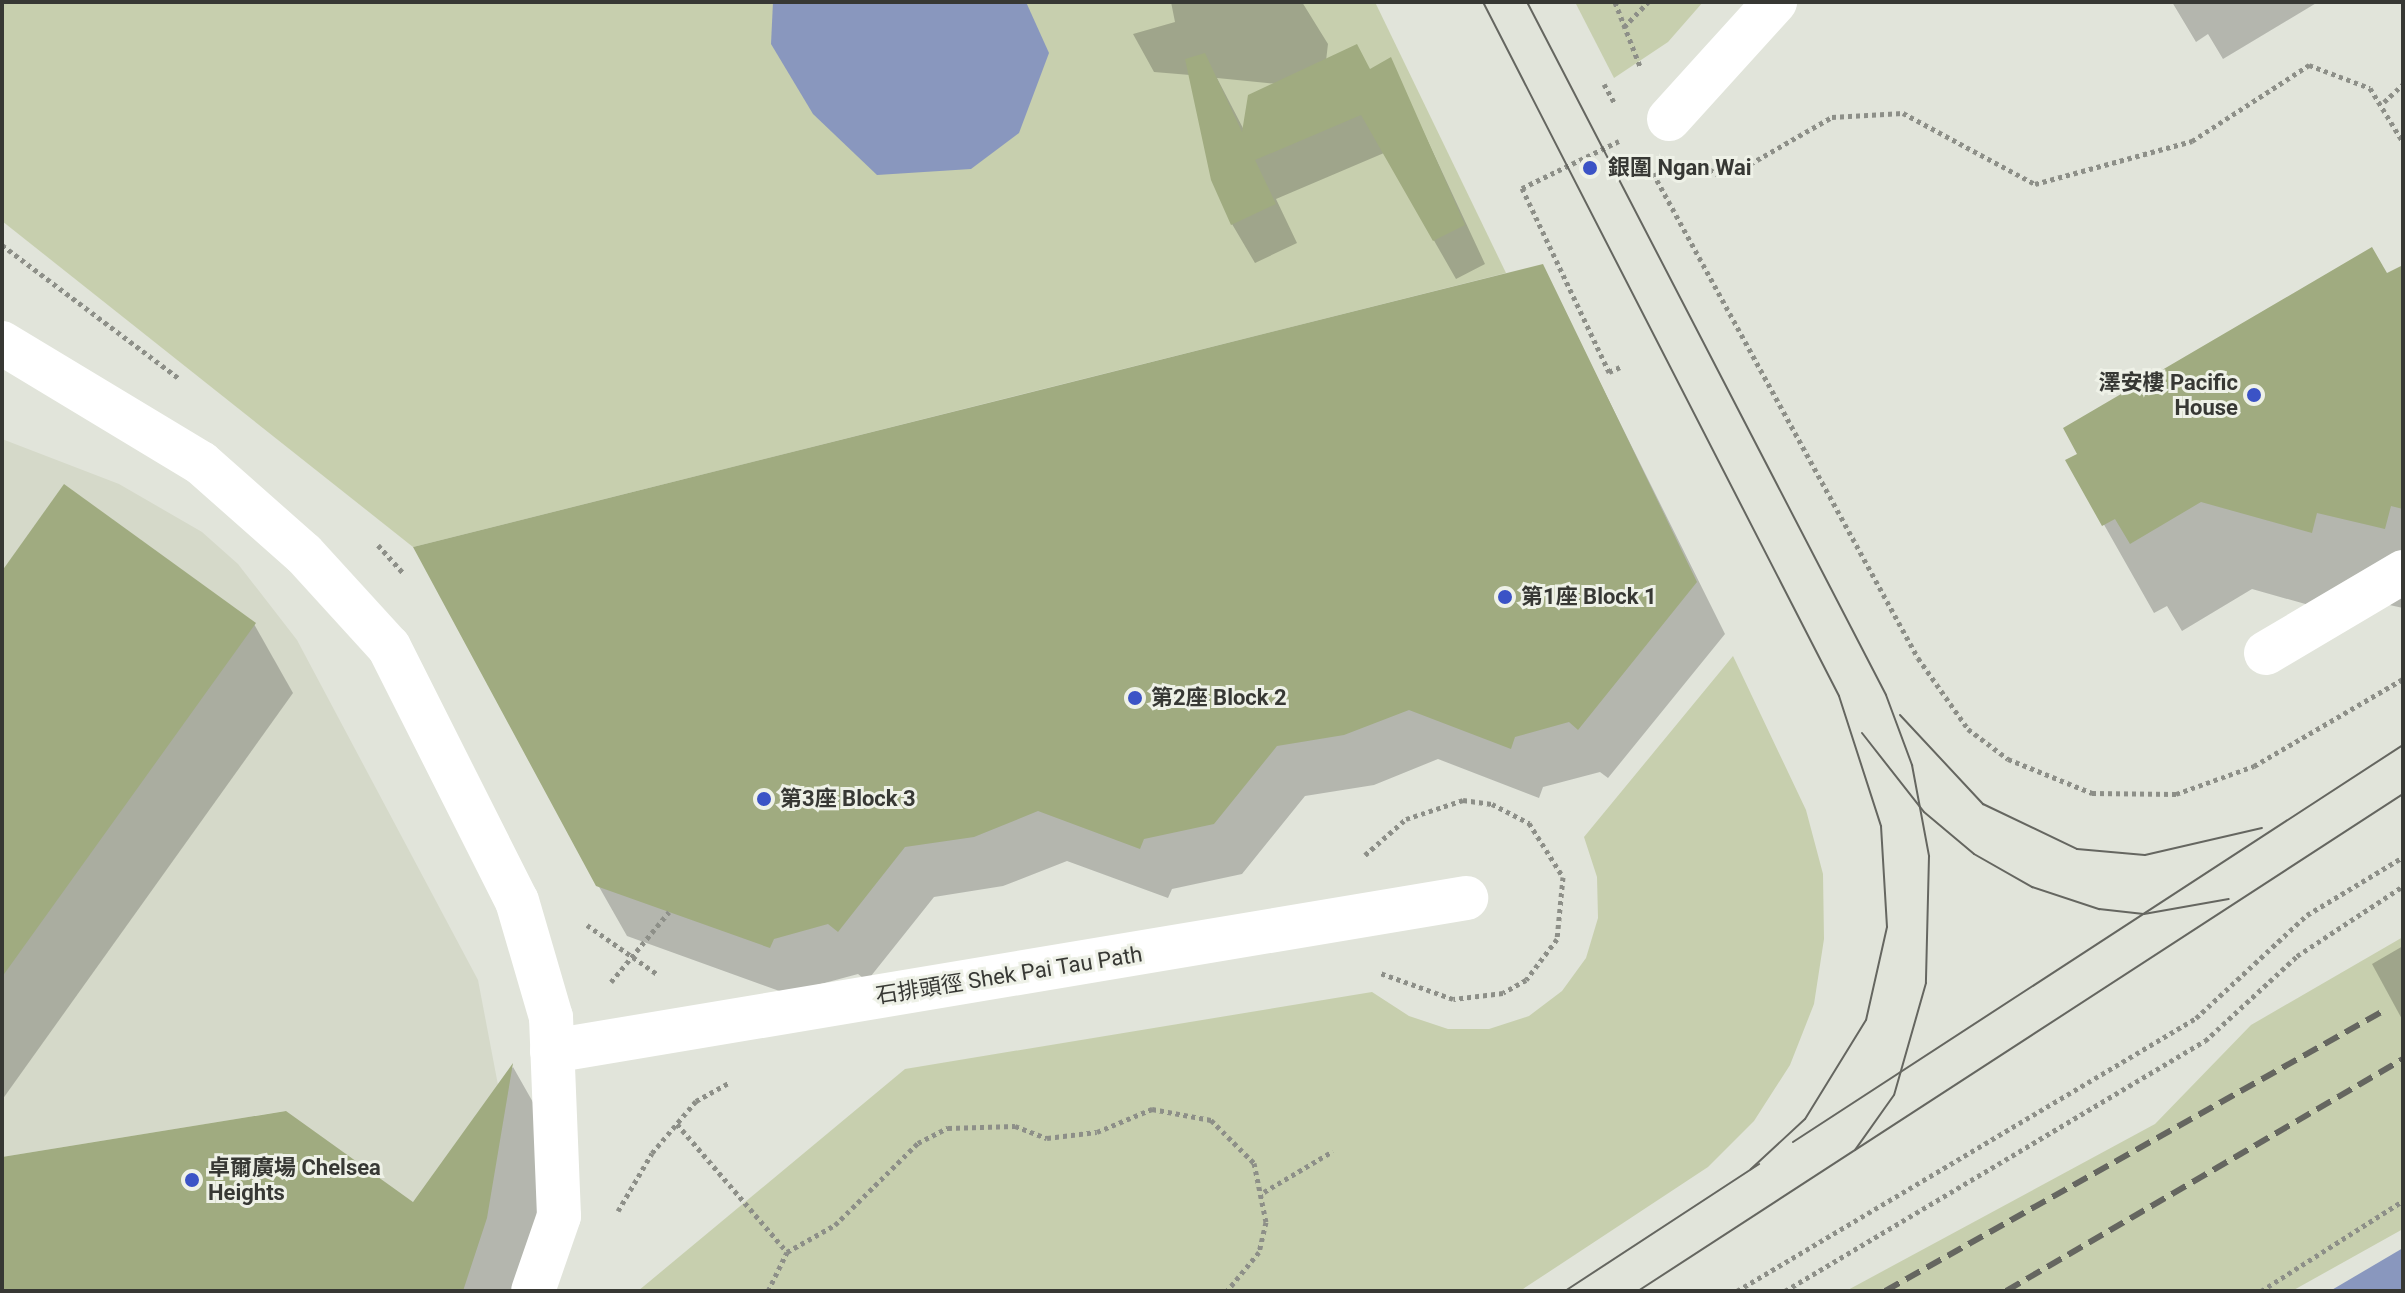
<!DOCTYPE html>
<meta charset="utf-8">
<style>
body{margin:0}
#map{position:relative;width:2405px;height:1293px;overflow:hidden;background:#e1e4da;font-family:Roboto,"Noto Sans TC",sans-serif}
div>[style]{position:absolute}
.built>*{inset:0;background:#d5d9c9}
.green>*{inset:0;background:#c7cfae}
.water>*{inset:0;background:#8997be}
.shadow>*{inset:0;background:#0003}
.building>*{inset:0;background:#a0ab80}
.path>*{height:5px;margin-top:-2.5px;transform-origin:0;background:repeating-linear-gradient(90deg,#8d8f88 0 4px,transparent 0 8px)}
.minor>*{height:44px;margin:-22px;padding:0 22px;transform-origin:22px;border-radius:22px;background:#fff}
.tram>*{height:2px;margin:-1px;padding:0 1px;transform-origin:1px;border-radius:1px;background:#656660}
.rail>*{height:6px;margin-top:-3px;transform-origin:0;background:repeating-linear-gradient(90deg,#656660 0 16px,transparent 0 24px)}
.dots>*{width:22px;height:22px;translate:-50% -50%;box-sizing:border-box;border:4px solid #eef1e7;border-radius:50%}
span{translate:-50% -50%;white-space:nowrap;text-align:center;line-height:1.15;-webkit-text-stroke:6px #eef1e7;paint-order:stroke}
.poi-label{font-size:22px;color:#373834;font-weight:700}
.left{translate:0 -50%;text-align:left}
.right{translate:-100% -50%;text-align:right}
.street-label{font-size:22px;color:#373834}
.frame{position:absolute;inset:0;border:4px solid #373834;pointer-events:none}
</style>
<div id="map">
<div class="built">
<i style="clip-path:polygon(2px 439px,119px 484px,202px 532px,238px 564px,297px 640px,478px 980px,498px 1085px,413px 1202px,285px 1111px,2px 1157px)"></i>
</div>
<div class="green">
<i style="clip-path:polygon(2px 2px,1375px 2px,1506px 273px,413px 547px,2px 221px)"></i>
<i style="clip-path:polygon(1575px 2px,1703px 2px,1668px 42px,1614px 78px)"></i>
<i style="clip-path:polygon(1733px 656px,1806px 810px,1823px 874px,1824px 939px,1814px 1004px,1790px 1065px,1754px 1121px,1708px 1167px,1520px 1291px,638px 1291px,905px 1069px,1372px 992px,1409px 1016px,1448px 1029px,1489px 1029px,1529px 1016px,1562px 991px,1586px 958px,1598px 918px,1597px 877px,1584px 837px)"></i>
<i style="clip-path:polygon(2403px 937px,2403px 1229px,2292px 1291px,1846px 1291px,2155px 1124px,2251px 1025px)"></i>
</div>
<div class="water">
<i style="clip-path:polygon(773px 2px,1026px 2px,1049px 53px,1019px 133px,971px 169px,877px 175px,813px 114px,771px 44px)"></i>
<i style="clip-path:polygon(2403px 1248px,2403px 1291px,2330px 1291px)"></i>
</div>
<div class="shadow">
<i style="clip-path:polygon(evenodd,1171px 2px,1302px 2px,1328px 44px,1326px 61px,1371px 71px,1390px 60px,1485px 264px,1456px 279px,1384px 153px,1276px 199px,1297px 243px,1255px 263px,1232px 224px,1190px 75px,1154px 72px,1133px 34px,1175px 22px,1171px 2px,1217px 78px,1278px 84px,1245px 132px,1217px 78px)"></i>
<i style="clip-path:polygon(2172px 2px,2318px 2px,2223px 59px,2208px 34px,2196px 42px)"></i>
<i style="clip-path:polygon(1542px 266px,1725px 634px,1608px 778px,1600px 772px,1543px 787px,1539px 798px,1438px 759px,1374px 785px,1305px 796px,1242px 874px,1172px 889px,1168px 898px,1067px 861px,1003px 886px,934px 897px,867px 981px,858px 974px,802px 989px,799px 998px,627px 936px,598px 885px)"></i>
<i style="clip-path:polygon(2387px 276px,2403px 277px,2403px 608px,2367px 600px,2362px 620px,2252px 589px,2182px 631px,2167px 606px,2154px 613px,2068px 461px)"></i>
<i style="clip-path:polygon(2px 574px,254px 624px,293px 693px,2px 1100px)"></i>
<i style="clip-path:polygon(2403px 946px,2403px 1021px,2372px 964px)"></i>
<i style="clip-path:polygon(513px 1067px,551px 1134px,524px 1291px,2px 1291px,2px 1159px,414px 1205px)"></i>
</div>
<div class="building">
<i style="clip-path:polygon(1357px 44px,1370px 69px,1391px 57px,1465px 225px,1433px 241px,1361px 115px,1255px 160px,1276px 204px,1231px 225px,1211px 180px,1185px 59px,1205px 53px,1242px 132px,1248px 95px)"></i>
<i style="clip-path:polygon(2372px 247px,2387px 273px,2403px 265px,2403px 509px,2391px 506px,2385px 529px,2317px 513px,2312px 533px,2201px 502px,2130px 544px,2115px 519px,2102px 526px,2065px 460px,2077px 454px,2063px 428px)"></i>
<i style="clip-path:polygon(1543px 264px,1697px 582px,1578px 730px,1569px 722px,1515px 737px,1511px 749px,1409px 710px,1344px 735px,1277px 746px,1214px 824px,1144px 839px,1140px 849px,1038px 811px,974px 837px,905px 847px,838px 932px,828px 924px,774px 939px,770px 948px,596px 886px,413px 547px)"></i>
<i style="clip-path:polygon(64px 484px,256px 623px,2px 977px,2px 571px)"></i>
<i style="clip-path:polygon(513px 1063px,487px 1218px,463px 1291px,2px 1291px,2px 1157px,286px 1111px,413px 1202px)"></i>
</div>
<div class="path">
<i style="left:1615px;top:2px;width:69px;rotate:68.7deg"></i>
<i style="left:1624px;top:27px;width:35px;rotate:-46deg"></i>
<i style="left:1604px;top:84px;width:23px;rotate:61deg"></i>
<i style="left:2384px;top:102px;width:26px;rotate:-43deg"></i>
<i style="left:1619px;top:141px;width:108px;rotate:154.1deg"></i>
<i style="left:1522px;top:188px;width:204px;rotate:64.7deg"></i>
<i style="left:1609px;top:372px;width:12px;rotate:-24deg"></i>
<i style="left:1703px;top:165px;width:17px;rotate:33deg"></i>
<i style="left:1717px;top:174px;width:34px;rotate:-17deg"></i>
<i style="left:1750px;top:164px;width:95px;rotate:-29.8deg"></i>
<i style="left:1832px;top:117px;width:71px;rotate:-3.2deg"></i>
<i style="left:1903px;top:113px;width:150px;rotate:28.3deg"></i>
<i style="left:2035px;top:184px;width:163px;rotate:-15.3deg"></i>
<i style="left:2192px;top:141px;width:140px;rotate:-33deg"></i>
<i style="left:2309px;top:65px;width:65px;rotate:20.7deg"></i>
<i style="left:2370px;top:88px;width:63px;rotate:58.6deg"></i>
<i style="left:1653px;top:173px;width:553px;rotate:61.35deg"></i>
<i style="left:1918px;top:658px;width:87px;rotate:54.8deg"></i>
<i style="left:1968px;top:729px;width:50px;rotate:36.9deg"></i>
<i style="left:2008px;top:759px;width:91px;rotate:22deg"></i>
<i style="left:2092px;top:793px;width:84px;rotate:0.7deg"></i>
<i style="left:2176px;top:794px;width:83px;rotate:-19.7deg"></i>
<i style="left:2254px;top:766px;width:173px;rotate:-30.3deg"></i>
<i style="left:2px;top:245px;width:223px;rotate:37deg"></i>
<i style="left:378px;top:545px;width:38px;rotate:48deg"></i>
<i style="left:1365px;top:855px;width:55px;rotate:-41.3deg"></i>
<i style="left:1406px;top:819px;width:60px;rotate:-18.4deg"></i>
<i style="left:1463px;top:800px;width:29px;rotate:8deg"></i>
<i style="left:1492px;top:804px;width:42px;rotate:27.2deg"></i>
<i style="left:1529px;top:823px;width:64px;rotate:57.8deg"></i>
<i style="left:1563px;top:877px;width:62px;rotate:95.5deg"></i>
<i style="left:1557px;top:939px;width:51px;rotate:127.1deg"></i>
<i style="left:1526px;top:980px;width:26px;rotate:151deg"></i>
<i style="left:1503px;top:993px;width:50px;rotate:173.2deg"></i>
<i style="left:1453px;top:999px;width:77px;rotate:-160.4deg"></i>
<i style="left:587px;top:925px;width:85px;rotate:35deg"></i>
<i style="left:611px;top:982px;width:91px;rotate:-50.4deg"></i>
<i style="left:677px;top:1124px;width:169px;rotate:49.3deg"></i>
<i style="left:1264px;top:1192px;width:80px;rotate:-30.7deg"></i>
<i style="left:618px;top:1211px;width:67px;rotate:-59.6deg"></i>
<i style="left:652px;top:1153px;width:68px;rotate:-49.8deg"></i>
<i style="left:696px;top:1101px;width:39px;rotate:-29deg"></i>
<i style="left:768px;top:1291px;width:43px;rotate:-64deg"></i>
<i style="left:787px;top:1252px;width:55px;rotate:-29.4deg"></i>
<i style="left:835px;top:1225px;width:117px;rotate:-44.7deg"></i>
<i style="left:918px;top:1143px;width:34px;rotate:-27deg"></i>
<i style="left:948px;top:1128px;width:67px;rotate:-1.7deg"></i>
<i style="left:1015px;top:1126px;width:34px;rotate:21deg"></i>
<i style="left:1047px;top:1138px;width:50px;rotate:-6.8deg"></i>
<i style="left:1097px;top:1132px;width:60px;rotate:-22.7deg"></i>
<i style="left:1152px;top:1109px;width:60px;rotate:10.6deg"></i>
<i style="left:1211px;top:1120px;width:61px;rotate:45deg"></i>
<i style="left:1254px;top:1163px;width:60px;rotate:78.5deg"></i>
<i style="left:1266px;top:1222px;width:31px;rotate:103deg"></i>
<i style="left:1259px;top:1252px;width:50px;rotate:129.4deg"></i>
<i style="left:1737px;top:1291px;width:534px;rotate:-30.74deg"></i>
<i style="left:2196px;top:1018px;width:151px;rotate:-42.9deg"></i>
<i style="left:2307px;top:915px;width:112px;rotate:-31.1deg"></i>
<i style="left:1785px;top:1291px;width:489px;rotate:-30.8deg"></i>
<i style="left:2205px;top:1041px;width:125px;rotate:-42.7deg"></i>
<i style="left:2297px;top:956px;width:127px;rotate:-33.4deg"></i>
<i style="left:2261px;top:1291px;width:168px;rotate:-32.4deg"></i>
</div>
<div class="minor">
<i style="left:1669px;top:119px;width:158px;rotate:-47.8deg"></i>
<i style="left:2px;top:343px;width:232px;rotate:31.1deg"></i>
<i style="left:201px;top:463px;width:137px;rotate:41.5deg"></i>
<i style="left:304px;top:554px;width:126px;rotate:47.6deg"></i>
<i style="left:389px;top:647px;width:284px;rotate:63.3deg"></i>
<i style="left:517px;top:901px;width:121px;rotate:73.7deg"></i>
<i style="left:551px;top:1017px;width:199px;rotate:87.7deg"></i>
<i style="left:559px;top:1216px;width:79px;rotate:109.1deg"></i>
<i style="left:2266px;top:653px;width:159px;rotate:-30.6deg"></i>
<i style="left:552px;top:1051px;width:927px;rotate:-9.5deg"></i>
</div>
<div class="tram">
<i style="left:1483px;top:2px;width:780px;rotate:62.84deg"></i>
<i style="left:1839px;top:696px;width:137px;rotate:72.1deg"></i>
<i style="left:1881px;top:826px;width:101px;rotate:86.6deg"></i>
<i style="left:1887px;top:927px;width:95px;rotate:102.7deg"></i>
<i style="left:1866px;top:1020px;width:116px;rotate:121.6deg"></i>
<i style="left:1805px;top:1119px;width:74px;rotate:137.2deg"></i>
<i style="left:1527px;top:2px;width:780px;rotate:62.61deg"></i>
<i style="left:1886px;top:695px;width:75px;rotate:69.6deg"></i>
<i style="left:1912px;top:765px;width:93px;rotate:79.4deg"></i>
<i style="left:1929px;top:856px;width:127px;rotate:91.4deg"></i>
<i style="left:1926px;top:983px;width:116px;rotate:105.9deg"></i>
<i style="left:1894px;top:1095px;width:67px;rotate:125.3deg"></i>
<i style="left:1900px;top:715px;width:122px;rotate:47deg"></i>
<i style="left:1983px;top:804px;width:104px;rotate:25.6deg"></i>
<i style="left:2077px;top:849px;width:68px;rotate:5deg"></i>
<i style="left:2145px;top:855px;width:120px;rotate:-13deg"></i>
<i style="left:1862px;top:733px;width:100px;rotate:51.9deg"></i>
<i style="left:1924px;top:812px;width:65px;rotate:40deg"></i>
<i style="left:1974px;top:854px;width:67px;rotate:29.6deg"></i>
<i style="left:2032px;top:887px;width:71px;rotate:18.2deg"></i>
<i style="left:2099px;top:909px;width:45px;rotate:6.3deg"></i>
<i style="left:2144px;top:914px;width:86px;rotate:-10deg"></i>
<i style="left:1793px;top:1142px;width:728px;rotate:-33.06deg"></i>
<i style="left:1565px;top:1291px;width:232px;rotate:-33.2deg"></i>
<i style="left:1638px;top:1291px;width:912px;rotate:-33.01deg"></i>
</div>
<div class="rail">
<i style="left:1885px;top:1291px;width:574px;rotate:-29.34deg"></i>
<i style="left:2006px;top:1291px;width:460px;rotate:-30.3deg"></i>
</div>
<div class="dots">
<i style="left:1590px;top:168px;background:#3b53c6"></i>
<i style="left:2254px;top:395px;background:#3b53c6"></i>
<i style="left:1505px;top:597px;background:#3b53c6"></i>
<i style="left:1135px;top:698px;background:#3b53c6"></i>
<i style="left:764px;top:799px;background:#3b53c6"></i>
<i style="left:192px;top:1180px;background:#3b53c6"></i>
</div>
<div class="poi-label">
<span class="left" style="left:1608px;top:168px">銀圍 Ngan Wai</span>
<span class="right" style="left:2238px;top:395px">澤安樓 Pacific<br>House</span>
<span class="left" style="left:1521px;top:597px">第1座 Block 1</span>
<span class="left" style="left:1151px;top:698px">第2座 Block 2</span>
<span class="left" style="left:780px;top:799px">第3座 Block 3</span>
<span class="left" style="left:208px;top:1180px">卓爾廣場 Chelsea<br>Heights</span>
</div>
<div class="street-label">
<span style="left:1009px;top:975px;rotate:-9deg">石排頭徑 Shek Pai Tau Path</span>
</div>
<div class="frame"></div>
</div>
